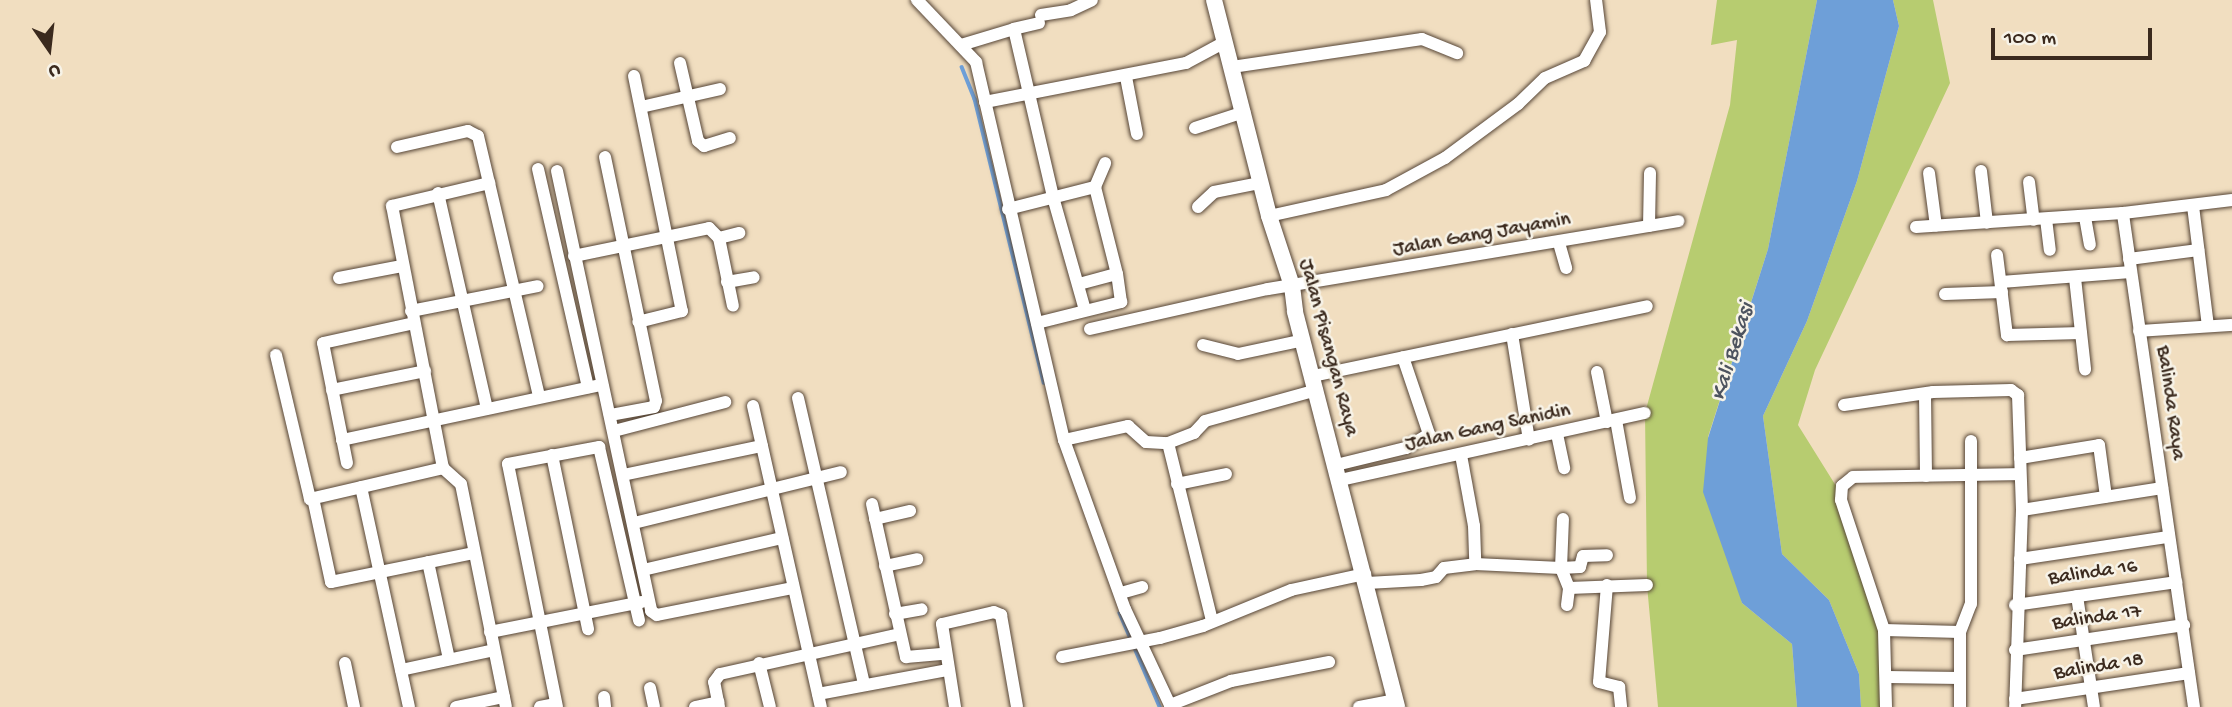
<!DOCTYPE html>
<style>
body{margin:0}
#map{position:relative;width:2232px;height:707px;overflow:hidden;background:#f1dec0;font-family:"Gochi Hand",sans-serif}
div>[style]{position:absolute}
.green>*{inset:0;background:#b7cc70}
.water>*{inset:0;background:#6e9fd8}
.stream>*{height:3.5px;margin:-1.75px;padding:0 1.75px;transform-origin:1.75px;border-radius:1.75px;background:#6e9fd8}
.roads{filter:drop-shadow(0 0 2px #564536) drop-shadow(0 0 2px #564536)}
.minor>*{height:12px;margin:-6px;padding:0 6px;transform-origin:6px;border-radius:6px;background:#fff}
.tertiary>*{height:16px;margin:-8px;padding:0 8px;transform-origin:8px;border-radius:8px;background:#fff}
span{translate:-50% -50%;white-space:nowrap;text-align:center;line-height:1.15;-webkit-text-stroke:5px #f7f3e8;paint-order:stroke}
.street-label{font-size:21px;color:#3b2a1e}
.water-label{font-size:23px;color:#4d535f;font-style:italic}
.north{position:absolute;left:14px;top:14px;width:70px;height:70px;-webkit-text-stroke:5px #f7f3e8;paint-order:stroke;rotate:166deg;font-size:19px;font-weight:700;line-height:28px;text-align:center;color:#3b2a1e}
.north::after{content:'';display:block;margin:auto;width:24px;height:32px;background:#3b2a1e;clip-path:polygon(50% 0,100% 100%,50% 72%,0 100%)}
.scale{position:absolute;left:1991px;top:28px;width:161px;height:32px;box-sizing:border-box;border:4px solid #3b2a1e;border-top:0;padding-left:9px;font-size:21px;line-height:24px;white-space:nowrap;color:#3b2a1e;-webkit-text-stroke:5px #f7f3e8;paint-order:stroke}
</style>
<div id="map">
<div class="green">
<i style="clip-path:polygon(1717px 0,1817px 0,1768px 249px,1708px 437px,1742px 603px,1792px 644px,1797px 707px,1658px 707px,1647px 585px,1645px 413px,1730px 105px,1737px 40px,1711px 45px)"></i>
<i style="clip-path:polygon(1893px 0,1933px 0,1950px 83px,1815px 370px,1798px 425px,1841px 494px,1884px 630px,1886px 707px,1861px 707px,1859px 674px,1829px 600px,1782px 554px,1763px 416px,1807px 321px,1857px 181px,1899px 26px)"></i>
</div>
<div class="water">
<i style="clip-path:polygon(1817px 0,1893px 0,1899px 26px,1857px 181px,1807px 321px,1763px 416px,1782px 554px,1829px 600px,1859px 674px,1861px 707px,1797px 707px,1792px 644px,1742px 603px,1703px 492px,1708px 438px,1768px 249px)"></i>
</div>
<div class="stream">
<i style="left:962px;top:67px;width:35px;rotate:68deg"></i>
<i style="left:975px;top:99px;width:292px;rotate:76.3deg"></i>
<i style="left:1120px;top:613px;width:102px;rotate:66.9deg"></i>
</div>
<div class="roads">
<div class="minor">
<i style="left:917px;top:0;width:86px;rotate:46.4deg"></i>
<i style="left:976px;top:62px;width:388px;rotate:76.9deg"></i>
<i style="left:1064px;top:440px;width:180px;rotate:70.2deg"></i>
<i style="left:1125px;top:609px;width:108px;rotate:64.9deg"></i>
<i style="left:1041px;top:15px;width:30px;rotate:-9deg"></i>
<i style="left:1071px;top:10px;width:23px;rotate:-25deg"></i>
<i style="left:1039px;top:23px;width:26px;rotate:167deg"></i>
<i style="left:1014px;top:29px;width:172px;rotate:76.9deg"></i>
<i style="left:1053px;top:197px;width:117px;rotate:74.2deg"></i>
<i style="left:961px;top:45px;width:55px;rotate:-16.8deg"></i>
<i style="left:680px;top:63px;width:80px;rotate:77deg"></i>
<i style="left:698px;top:141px;width:8px;rotate:40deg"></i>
<i style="left:704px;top:146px;width:27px;rotate:-17deg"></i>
<i style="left:1232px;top:67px;width:192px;rotate:-8.4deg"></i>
<i style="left:1422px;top:39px;width:38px;rotate:22deg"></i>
<i style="left:634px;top:76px;width:240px;rotate:78.5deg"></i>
<i style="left:682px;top:311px;width:45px;rotate:166deg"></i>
<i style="left:1126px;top:77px;width:58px;rotate:79.1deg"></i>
<i style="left:985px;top:102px;width:205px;rotate:-11deg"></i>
<i style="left:1186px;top:63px;width:44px;rotate:-28.3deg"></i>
<i style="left:641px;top:107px;width:81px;rotate:-12.8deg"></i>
<i style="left:1195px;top:128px;width:52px;rotate:-18.1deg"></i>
<i style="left:397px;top:147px;width:73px;rotate:-12.7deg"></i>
<i style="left:468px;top:131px;width:11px;rotate:27deg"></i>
<i style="left:478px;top:136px;width:268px;rotate:76.8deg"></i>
<i style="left:605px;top:157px;width:249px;rotate:78.2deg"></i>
<i style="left:656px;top:401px;width:6px;rotate:108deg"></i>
<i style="left:654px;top:407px;width:45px;rotate:169.7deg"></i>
<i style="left:538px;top:169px;width:224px;rotate:77.1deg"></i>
<i style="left:557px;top:171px;width:450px;rotate:77.9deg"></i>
<i style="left:651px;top:611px;width:7px;rotate:34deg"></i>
<i style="left:657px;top:615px;width:138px;rotate:-11.3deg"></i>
<i style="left:1981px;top:171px;width:52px;rotate:83.4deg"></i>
<i style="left:1929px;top:173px;width:53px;rotate:82.5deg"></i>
<i style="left:2029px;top:182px;width:38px;rotate:83deg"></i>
<i style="left:438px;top:193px;width:221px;rotate:77.2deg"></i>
<i style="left:2193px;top:206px;width:121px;rotate:82.9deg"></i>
<i style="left:1198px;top:207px;width:22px;rotate:-43deg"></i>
<i style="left:1214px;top:192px;width:47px;rotate:-11.1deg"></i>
<i style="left:1008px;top:209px;width:90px;rotate:-14.2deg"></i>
<i style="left:1095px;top:187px;width:26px;rotate:-67deg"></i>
<i style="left:1269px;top:216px;width:120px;rotate:-12.5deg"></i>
<i style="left:1386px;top:190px;width:67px;rotate:-28.5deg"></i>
<i style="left:1445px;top:158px;width:91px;rotate:-36.5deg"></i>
<i style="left:1518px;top:104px;width:37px;rotate:-44deg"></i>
<i style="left:1545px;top:78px;width:43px;rotate:-23.6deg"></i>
<i style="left:1584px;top:61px;width:33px;rotate:-61deg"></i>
<i style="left:1600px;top:32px;width:32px;rotate:-97deg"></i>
<i style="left:2085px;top:217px;width:28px;rotate:80deg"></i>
<i style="left:2046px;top:219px;width:31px;rotate:83deg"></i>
<i style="left:1649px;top:226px;width:53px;rotate:-88.9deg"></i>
<i style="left:1916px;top:227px;width:207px;rotate:-3.9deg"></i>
<i style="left:719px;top:238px;width:21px;rotate:-14deg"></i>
<i style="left:1559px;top:243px;width:26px;rotate:74deg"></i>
<i style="left:1997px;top:255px;width:81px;rotate:82.9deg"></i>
<i style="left:2007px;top:335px;width:74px;rotate:-1.5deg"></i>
<i style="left:574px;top:256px;width:138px;rotate:-11.7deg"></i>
<i style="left:709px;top:228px;width:14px;rotate:45deg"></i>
<i style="left:719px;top:238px;width:69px;rotate:78.4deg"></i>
<i style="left:2129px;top:259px;width:70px;rotate:-7.4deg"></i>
<i style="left:339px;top:278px;width:64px;rotate:-10.8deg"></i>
<i style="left:2075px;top:278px;width:92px;rotate:83.7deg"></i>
<i style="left:727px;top:282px;width:27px;rotate:-10deg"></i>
<i style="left:2001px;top:282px;width:130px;rotate:-4.4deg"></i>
<i style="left:1079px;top:284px;width:39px;rotate:-15deg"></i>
<i style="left:1117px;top:274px;width:90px;rotate:-104.2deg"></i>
<i style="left:1945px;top:294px;width:57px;rotate:-2deg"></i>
<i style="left:411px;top:311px;width:129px;rotate:-11.1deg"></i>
<i style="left:1037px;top:323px;width:87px;rotate:-14deg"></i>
<i style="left:1121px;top:302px;width:28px;rotate:-98deg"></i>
<i style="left:1090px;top:329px;width:182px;rotate:-12.7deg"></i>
<i style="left:1268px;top:289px;width:416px;rotate:-9.4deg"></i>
<i style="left:2139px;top:331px;width:93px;rotate:-3.7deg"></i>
<i style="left:1512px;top:334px;width:107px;rotate:80.9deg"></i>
<i style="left:1203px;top:345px;width:36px;rotate:14deg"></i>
<i style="left:1238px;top:354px;width:67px;rotate:-12deg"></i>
<i style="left:276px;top:355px;width:148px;rotate:76.7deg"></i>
<i style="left:310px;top:499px;width:137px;rotate:-13.1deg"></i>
<i style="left:443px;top:468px;width:267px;rotate:-101deg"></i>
<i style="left:392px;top:206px;width:100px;rotate:-13.3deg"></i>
<i style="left:1597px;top:372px;width:51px;rotate:78.7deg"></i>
<i style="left:1313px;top:376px;width:341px;rotate:-11.8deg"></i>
<i style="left:332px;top:390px;width:95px;rotate:-11.5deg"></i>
<i style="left:1925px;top:394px;width:82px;rotate:89.3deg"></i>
<i style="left:798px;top:398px;width:294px;rotate:77deg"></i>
<i style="left:1844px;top:405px;width:90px;rotate:-8.3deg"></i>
<i style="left:1933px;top:392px;width:78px;rotate:-1.5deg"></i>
<i style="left:2011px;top:390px;width:9px;rotate:36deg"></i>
<i style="left:2018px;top:395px;width:115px;rotate:88deg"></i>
<i style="left:2022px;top:510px;width:197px;rotate:92deg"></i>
<i style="left:753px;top:406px;width:309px;rotate:77.3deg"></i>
<i style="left:1616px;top:420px;width:79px;rotate:79.8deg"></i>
<i style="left:614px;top:431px;width:115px;rotate:-14.6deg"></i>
<i style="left:1557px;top:434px;width:35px;rotate:78deg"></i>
<i style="left:342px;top:440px;width:265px;rotate:-12deg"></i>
<i style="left:1064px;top:440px;width:66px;rotate:-12.3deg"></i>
<i style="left:1128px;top:426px;width:24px;rotate:42deg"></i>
<i style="left:1146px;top:442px;width:22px;rotate:3deg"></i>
<i style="left:1168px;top:443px;width:28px;rotate:-21deg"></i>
<i style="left:1194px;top:433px;width:16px;rotate:-47deg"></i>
<i style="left:1205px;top:421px;width:116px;rotate:-15.5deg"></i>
<i style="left:1168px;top:443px;width:183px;rotate:76.1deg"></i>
<i style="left:552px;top:455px;width:178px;rotate:78.3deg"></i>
<i style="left:1461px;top:455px;width:72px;rotate:79.6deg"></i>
<i style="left:1474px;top:526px;width:38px;rotate:88deg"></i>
<i style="left:2020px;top:458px;width:80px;rotate:-9.3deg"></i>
<i style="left:2099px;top:445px;width:52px;rotate:82.3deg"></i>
<i style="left:347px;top:463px;width:122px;rotate:-101.3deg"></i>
<i style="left:323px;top:343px;width:93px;rotate:-12.4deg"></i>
<i style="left:1336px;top:465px;width:72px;rotate:-13.7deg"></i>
<i style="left:1406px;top:448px;width:27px;rotate:-31deg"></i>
<i style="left:1429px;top:434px;width:81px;rotate:-108.7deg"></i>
<i style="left:443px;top:468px;width:24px;rotate:42deg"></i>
<i style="left:461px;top:484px;width:227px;rotate:78.6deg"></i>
<i style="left:623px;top:475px;width:142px;rotate:-11.8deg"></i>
<i style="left:1340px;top:480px;width:312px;rotate:-12.4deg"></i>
<i style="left:1177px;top:484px;width:50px;rotate:-11.5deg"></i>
<i style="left:361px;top:487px;width:225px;rotate:77.7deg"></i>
<i style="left:313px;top:498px;width:86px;rotate:77.9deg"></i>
<i style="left:331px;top:582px;width:145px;rotate:-11.5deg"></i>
<i style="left:872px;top:504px;width:157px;rotate:77.5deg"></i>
<i style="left:906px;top:657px;width:38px;rotate:-5deg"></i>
<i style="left:2022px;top:510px;width:142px;rotate:-8.9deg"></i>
<i style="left:875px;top:519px;width:36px;rotate:-13deg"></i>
<i style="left:634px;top:523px;width:213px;rotate:-13.8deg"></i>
<i style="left:2020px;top:559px;width:150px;rotate:-8.5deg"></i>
<i style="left:428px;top:562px;width:99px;rotate:77.8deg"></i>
<i style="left:885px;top:566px;width:33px;rotate:-12deg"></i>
<i style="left:643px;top:570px;width:143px;rotate:-13deg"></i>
<i style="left:1367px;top:583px;width:54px;rotate:-3.2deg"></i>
<i style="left:1421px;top:580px;width:15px;rotate:-11deg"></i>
<i style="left:1436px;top:577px;width:12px;rotate:-48deg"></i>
<i style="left:1444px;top:568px;width:31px;rotate:-7deg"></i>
<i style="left:1475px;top:564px;width:86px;rotate:2.7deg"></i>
<i style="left:1561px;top:568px;width:49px;rotate:-87.7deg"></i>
<i style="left:1607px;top:585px;width:97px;rotate:94.7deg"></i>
<i style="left:1599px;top:682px;width:21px;rotate:14deg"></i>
<i style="left:1619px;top:687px;width:20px;rotate:84deg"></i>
<i style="left:1569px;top:588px;width:78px;rotate:-2.2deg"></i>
<i style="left:1121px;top:593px;width:22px;rotate:-16deg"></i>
<i style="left:2077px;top:596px;width:112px;rotate:81.3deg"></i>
<i style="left:1567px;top:605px;width:17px;rotate:-83deg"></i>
<i style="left:1569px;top:588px;width:22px;rotate:-112deg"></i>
<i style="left:1561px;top:568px;width:19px;rotate:-3deg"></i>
<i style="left:1580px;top:567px;width:11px;rotate:-75deg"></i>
<i style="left:1583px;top:556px;width:24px;rotate:-2deg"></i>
<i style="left:2015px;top:605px;width:163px;rotate:-8.1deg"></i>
<i style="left:895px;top:614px;width:27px;rotate:-10deg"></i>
<i style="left:1884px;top:630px;width:76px;rotate:1.5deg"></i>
<i style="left:490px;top:632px;width:154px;rotate:-11.2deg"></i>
<i style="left:2015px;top:650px;width:171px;rotate:-8.4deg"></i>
<i style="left:1062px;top:657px;width:100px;rotate:-11deg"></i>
<i style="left:1160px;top:638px;width:45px;rotate:-15.6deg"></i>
<i style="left:1203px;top:626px;width:95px;rotate:-22.2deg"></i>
<i style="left:1291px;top:590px;width:76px;rotate:-12.2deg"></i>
<i style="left:345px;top:663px;width:45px;rotate:78.4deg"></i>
<i style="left:759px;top:663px;width:45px;rotate:76deg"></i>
<i style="left:401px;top:670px;width:95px;rotate:-12.1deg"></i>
<i style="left:1887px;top:677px;width:73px;rotate:0.8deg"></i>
<i style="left:650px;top:688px;width:19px;rotate:78deg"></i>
<i style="left:818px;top:694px;width:131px;rotate:-10.5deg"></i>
<i style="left:604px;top:697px;width:10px;rotate:84deg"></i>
<i style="left:2015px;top:699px;width:176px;rotate:-8.5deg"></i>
<i style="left:1170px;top:705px;width:66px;rotate:-21.5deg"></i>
<i style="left:1231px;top:681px;width:100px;rotate:-11deg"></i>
<i style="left:456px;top:707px;width:49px;rotate:-11.8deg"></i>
<i style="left:540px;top:707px;width:16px;rotate:-11deg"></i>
<i style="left:557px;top:707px;width:248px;rotate:-101.4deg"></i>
<i style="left:508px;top:464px;width:93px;rotate:-10.6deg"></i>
<i style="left:599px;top:447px;width:178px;rotate:77deg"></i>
<i style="left:695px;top:707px;width:24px;rotate:-12deg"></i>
<i style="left:719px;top:707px;width:25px;rotate:-101deg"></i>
<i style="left:714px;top:682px;width:10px;rotate:-53deg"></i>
<i style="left:720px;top:674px;width:184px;rotate:-12.5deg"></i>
<i style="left:955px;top:707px;width:84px;rotate:-98.9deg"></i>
<i style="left:942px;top:624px;width:53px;rotate:-13deg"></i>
<i style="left:994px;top:612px;width:8px;rotate:23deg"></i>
<i style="left:1001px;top:615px;width:93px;rotate:80.1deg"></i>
<i style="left:1359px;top:707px;width:38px;rotate:-11deg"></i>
<i style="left:1886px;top:707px;width:77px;rotate:-91.5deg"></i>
<i style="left:1884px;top:630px;width:137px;rotate:-108.3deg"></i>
<i style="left:1841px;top:500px;width:14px;rotate:-86deg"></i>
<i style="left:1842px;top:486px;width:14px;rotate:-39deg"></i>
<i style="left:1853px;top:477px;width:166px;rotate:-1deg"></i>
<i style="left:1960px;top:707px;width:75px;rotate:-90deg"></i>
<i style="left:1960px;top:632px;width:30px;rotate:-69deg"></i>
<i style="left:1971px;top:604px;width:163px;rotate:-90deg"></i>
<i style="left:2194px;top:707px;width:499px;rotate:-98.2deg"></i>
<i style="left:2123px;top:213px;width:110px;rotate:-6.8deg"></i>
</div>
<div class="tertiary">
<i style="left:1214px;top:0;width:223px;rotate:75.7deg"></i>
<i style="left:1269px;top:216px;width:74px;rotate:71.8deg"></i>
<i style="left:1292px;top:286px;width:26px;rotate:83deg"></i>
<i style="left:1295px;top:312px;width:408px;rotate:75.5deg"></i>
</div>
</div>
<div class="street-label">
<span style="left:1482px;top:236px;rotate:-10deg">Jalan Gang Jayamin</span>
<span style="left:1327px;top:348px;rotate:75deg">Jalan Pisangan Raya</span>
<span style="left:2169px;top:403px;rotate:82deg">Balinda Raya</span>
<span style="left:1488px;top:429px;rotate:-12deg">Jalan Gang Sanidin</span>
<span style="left:2093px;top:574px;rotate:-8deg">Balinda 16</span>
<span style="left:2097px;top:619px;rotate:-8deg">Balinda 17</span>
<span style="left:2099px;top:668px;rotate:-9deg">Balinda 18</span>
</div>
<div class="water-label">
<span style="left:1734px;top:352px;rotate:-73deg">Kali Bekasi</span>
</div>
<div class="north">U</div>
<div class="scale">100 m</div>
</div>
